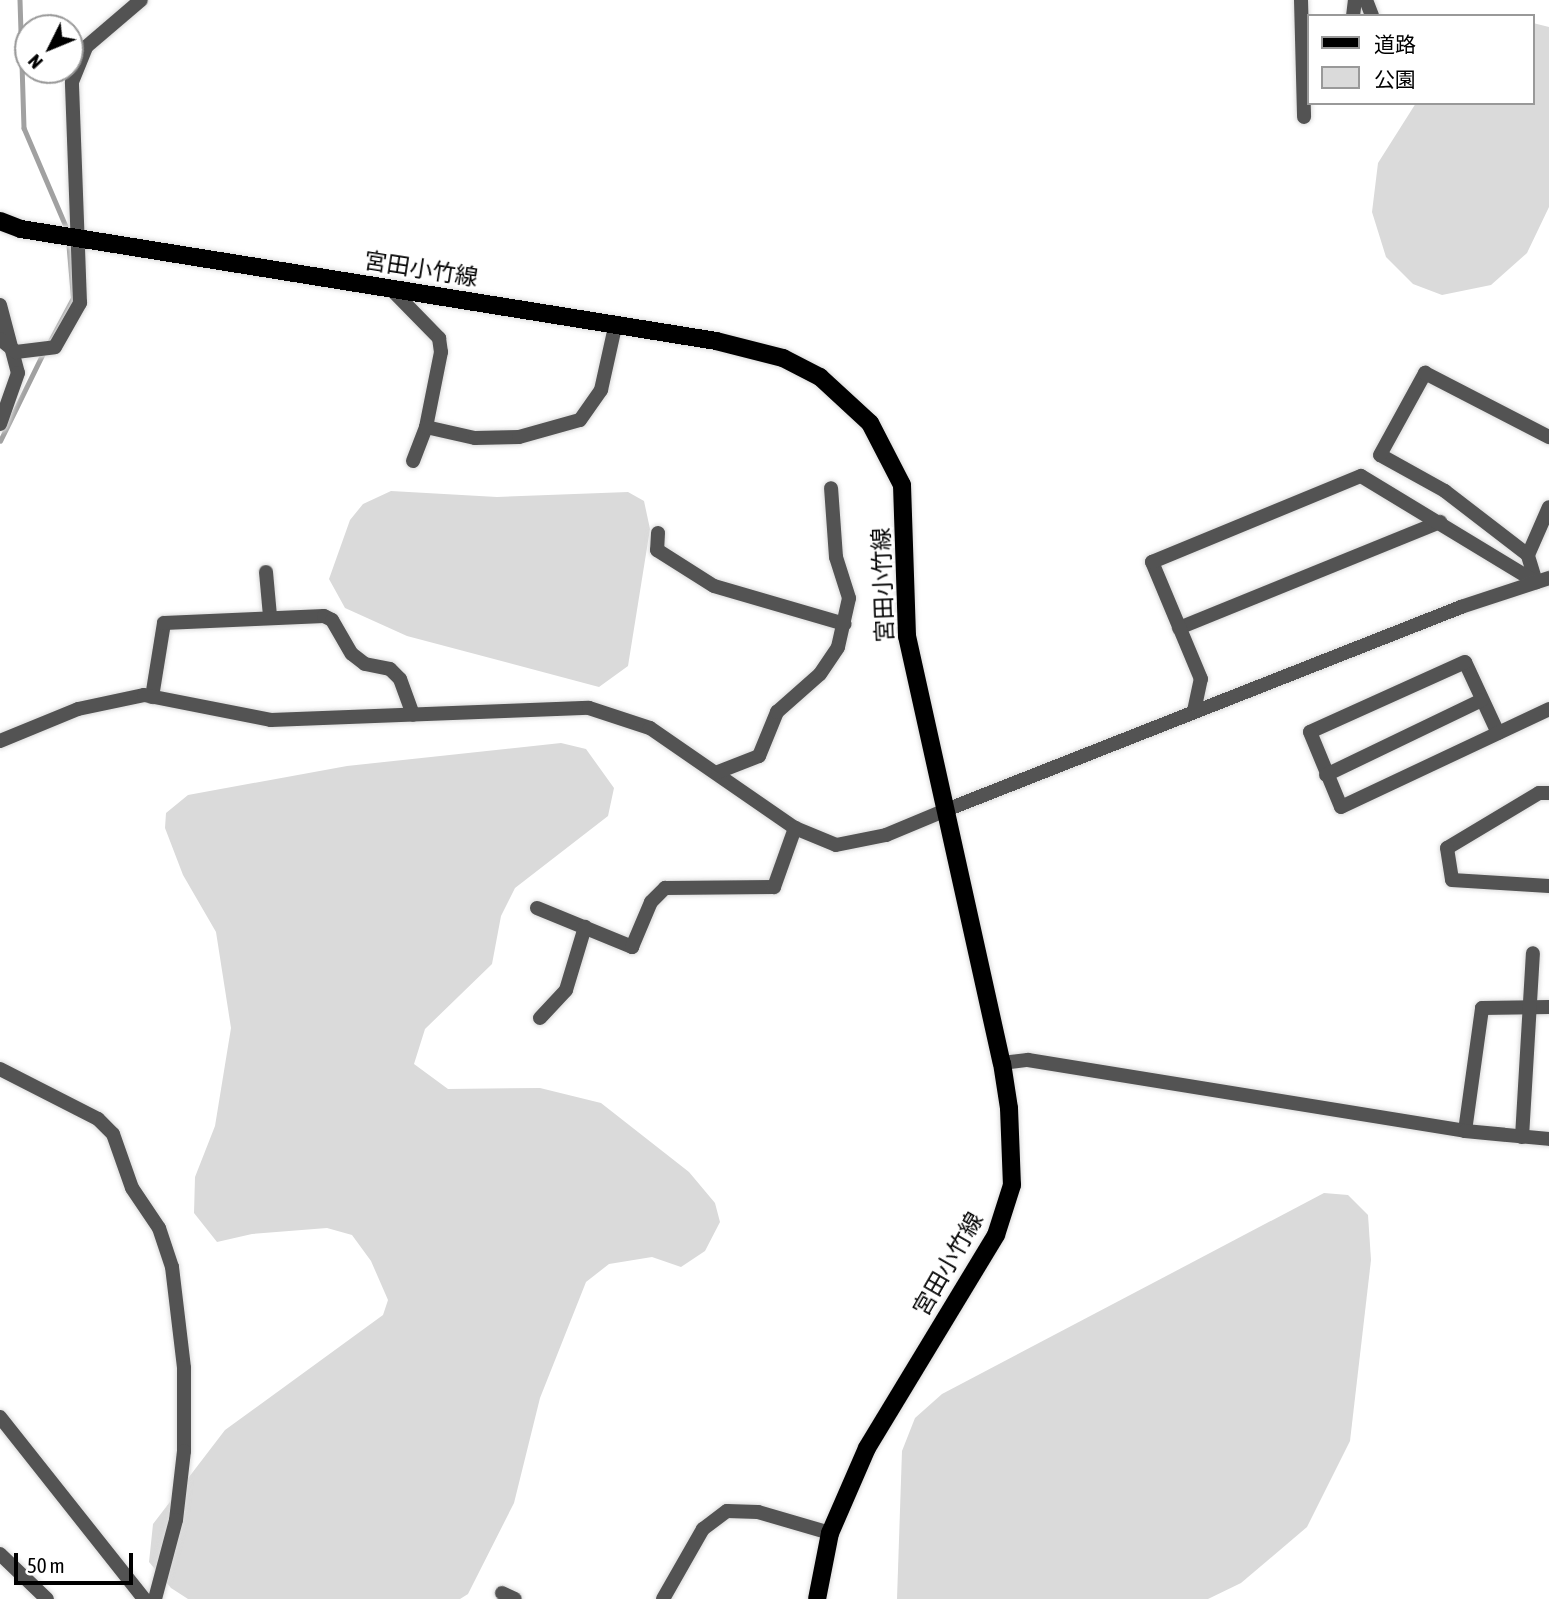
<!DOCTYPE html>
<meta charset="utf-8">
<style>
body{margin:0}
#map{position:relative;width:1549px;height:1599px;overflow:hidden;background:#fff;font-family:"Asap Condensed","Noto Sans JP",sans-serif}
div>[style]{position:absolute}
.green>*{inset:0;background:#dadada}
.stream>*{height:4.5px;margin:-2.25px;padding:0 2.25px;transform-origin:2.25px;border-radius:2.25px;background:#a1a1a1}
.roads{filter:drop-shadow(0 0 2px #dbdbdb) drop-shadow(0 0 2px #dbdbdb)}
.minor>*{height:14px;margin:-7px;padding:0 7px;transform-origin:7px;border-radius:7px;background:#535353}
.tertiary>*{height:14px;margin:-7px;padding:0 7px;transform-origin:7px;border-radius:7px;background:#535353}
.primary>*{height:18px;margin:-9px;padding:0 9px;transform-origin:9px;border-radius:9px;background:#000}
span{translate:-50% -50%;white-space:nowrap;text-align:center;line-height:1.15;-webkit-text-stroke:5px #fff;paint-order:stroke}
.street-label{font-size:23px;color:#000}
.legend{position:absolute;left:1307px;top:14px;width:228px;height:91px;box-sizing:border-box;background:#fff;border:2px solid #999;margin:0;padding:9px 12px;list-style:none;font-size:21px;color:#000}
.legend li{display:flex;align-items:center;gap:14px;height:35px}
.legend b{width:35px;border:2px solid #999}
.north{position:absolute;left:14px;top:14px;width:70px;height:70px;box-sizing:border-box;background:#fff;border:2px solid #999;border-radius:50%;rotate:227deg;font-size:19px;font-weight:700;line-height:28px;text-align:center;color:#000}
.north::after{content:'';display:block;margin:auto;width:24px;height:32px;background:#000;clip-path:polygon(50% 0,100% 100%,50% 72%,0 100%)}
.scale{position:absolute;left:14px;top:1553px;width:119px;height:32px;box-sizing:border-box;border:4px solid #000;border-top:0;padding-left:9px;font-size:21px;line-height:24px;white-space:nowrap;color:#000;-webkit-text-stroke:5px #fff;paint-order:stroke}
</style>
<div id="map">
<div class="green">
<i style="clip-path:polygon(1533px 23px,1549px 27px,1549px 207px,1527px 253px,1491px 285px,1442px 295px,1413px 284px,1386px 257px,1372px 212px,1378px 163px,1416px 103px,1533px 103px)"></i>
<i style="clip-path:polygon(391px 491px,497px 497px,628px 492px,644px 501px,650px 529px,628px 666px,599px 687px,407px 636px,345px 608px,329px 579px,350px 520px,363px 504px)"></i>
<i style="clip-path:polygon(561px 743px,586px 749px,614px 788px,608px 816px,515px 888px,501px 916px,492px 964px,425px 1029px,414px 1064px,448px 1089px,540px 1088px,601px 1103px,689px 1172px,715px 1203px,720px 1222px,705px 1251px,681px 1267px,652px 1257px,609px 1264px,586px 1282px,540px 1398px,514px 1503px,468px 1594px,460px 1599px,188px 1599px,171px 1588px,149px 1562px,153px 1524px,225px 1430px,383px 1315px,388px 1300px,371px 1261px,352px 1235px,327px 1228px,252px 1234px,217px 1242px,194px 1213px,195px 1177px,215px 1126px,231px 1028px,216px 932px,183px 875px,165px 828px,166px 813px,188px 795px,347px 766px)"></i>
<i style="clip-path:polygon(1324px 1193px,1348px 1195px,1368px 1215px,1371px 1260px,1350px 1441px,1307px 1527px,1241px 1583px,1208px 1599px,897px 1599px,902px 1451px,915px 1418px,942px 1394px)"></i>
</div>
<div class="stream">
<i style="left:20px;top:0;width:128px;rotate:88.2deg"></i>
<i style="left:24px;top:128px;width:112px;rotate:66.9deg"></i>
<i style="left:49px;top:343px;width:51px;rotate:-61.9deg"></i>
<i style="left:73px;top:298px;width:58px;rotate:-94.9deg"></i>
<i style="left:0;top:441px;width:100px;rotate:-63.9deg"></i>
</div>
<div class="roads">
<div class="minor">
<i style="left:1301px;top:0;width:117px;rotate:88.5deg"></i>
<i style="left:1366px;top:0;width:17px;rotate:69deg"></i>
<i style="left:1353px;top:16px;width:16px;rotate:-83deg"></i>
<i style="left:391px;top:289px;width:69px;rotate:45.6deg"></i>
<i style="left:439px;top:338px;width:14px;rotate:82deg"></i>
<i style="left:441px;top:352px;width:76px;rotate:101.3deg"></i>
<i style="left:0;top:305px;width:70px;rotate:75.2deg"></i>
<i style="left:18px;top:373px;width:54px;rotate:109.4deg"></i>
<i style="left:0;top:339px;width:21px;rotate:39deg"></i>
<i style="left:16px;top:352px;width:39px;rotate:-7deg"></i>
<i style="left:55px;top:347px;width:51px;rotate:-60.4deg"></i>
<i style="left:80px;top:303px;width:221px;rotate:-92.1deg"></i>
<i style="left:72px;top:82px;width:38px;rotate:-68deg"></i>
<i style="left:86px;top:47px;width:72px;rotate:-40.5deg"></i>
<i style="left:413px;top:461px;width:36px;rotate:-69deg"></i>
<i style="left:426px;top:427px;width:50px;rotate:12.7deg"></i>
<i style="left:475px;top:438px;width:44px;rotate:-1.3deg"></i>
<i style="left:519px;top:437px;width:63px;rotate:-15.6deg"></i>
<i style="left:580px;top:420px;width:37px;rotate:-55deg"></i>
<i style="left:601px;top:390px;width:65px;rotate:-77.5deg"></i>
<i style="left:658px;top:533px;width:17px;rotate:93deg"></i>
<i style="left:657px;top:550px;width:67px;rotate:32.3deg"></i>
<i style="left:714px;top:586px;width:136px;rotate:16.2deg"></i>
<i style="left:1528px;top:555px;width:105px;rotate:-142.4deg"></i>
<i style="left:1445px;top:491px;width:74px;rotate:-151deg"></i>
<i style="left:1380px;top:455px;width:94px;rotate:-61.2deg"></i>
<i style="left:1425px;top:373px;width:140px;rotate:27.3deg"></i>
<i style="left:266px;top:572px;width:44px;rotate:84.8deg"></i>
<i style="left:1536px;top:582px;width:28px;rotate:-107deg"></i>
<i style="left:1528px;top:555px;width:52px;rotate:-66.4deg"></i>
<i style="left:1179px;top:628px;width:282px;rotate:-22.1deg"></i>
<i style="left:152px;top:697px;width:75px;rotate:-80.8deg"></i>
<i style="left:164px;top:623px;width:160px;rotate:-2.5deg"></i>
<i style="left:324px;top:616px;width:9px;rotate:27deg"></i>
<i style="left:332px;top:620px;width:39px;rotate:60deg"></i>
<i style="left:352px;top:654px;width:16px;rotate:38deg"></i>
<i style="left:365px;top:664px;width:25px;rotate:11deg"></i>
<i style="left:390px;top:669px;width:14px;rotate:45deg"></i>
<i style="left:400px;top:679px;width:38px;rotate:70deg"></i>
<i style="left:1194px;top:711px;width:33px;rotate:-78deg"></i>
<i style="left:1201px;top:679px;width:127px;rotate:-112.7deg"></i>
<i style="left:1152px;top:562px;width:226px;rotate:-22.4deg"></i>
<i style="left:1361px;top:476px;width:205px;rotate:31.2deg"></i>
<i style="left:1498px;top:733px;width:78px;rotate:-114.9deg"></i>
<i style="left:1465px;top:662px;width:170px;rotate:155.7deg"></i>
<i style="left:1310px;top:732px;width:81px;rotate:67.5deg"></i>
<i style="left:1341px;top:807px;width:230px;rotate:-25.2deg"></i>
<i style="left:0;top:741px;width:84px;rotate:-22.3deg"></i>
<i style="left:78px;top:709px;width:67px;rotate:-12deg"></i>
<i style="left:144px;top:695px;width:129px;rotate:11.1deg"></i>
<i style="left:271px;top:720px;width:318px;rotate:-2.2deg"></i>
<i style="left:589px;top:708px;width:64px;rotate:18.2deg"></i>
<i style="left:650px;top:728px;width:176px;rotate:34.6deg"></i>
<i style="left:795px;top:828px;width:44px;rotate:22.5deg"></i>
<i style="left:836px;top:845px;width:51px;rotate:-11.3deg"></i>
<i style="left:886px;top:835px;width:65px;rotate:-22.6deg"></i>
<i style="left:718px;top:772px;width:44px;rotate:-21.3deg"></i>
<i style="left:759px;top:756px;width:48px;rotate:-67.8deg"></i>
<i style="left:777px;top:712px;width:57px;rotate:-41.5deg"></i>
<i style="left:820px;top:674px;width:32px;rotate:-56deg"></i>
<i style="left:838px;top:647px;width:50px;rotate:-77.3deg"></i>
<i style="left:849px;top:598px;width:43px;rotate:-107.6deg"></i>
<i style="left:836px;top:557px;width:69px;rotate:-94.1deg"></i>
<i style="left:1326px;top:775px;width:173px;rotate:-25.7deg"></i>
<i style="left:1549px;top:793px;width:10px;rotate:180deg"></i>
<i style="left:1539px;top:793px;width:107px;rotate:149.1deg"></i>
<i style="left:1447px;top:848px;width:32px;rotate:81deg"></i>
<i style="left:1452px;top:880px;width:97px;rotate:3.5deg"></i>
<i style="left:537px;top:908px;width:103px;rotate:22.3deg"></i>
<i style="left:632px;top:947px;width:49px;rotate:-67.1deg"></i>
<i style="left:651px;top:902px;width:20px;rotate:-45deg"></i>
<i style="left:665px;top:888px;width:109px;rotate:-0.5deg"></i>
<i style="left:774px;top:887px;width:63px;rotate:-70.4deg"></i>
<i style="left:540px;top:1018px;width:38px;rotate:-47deg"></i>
<i style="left:566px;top:990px;width:66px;rotate:-73.2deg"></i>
<i style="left:0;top:1069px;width:110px;rotate:27deg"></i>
<i style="left:98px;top:1119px;width:21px;rotate:45deg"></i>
<i style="left:113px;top:1134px;width:57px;rotate:70.6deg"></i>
<i style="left:132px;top:1188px;width:48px;rotate:56deg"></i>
<i style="left:159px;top:1228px;width:41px;rotate:71.6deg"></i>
<i style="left:172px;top:1267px;width:102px;rotate:83.2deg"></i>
<i style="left:184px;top:1368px;width:83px;rotate:90deg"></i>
<i style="left:184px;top:1451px;width:69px;rotate:96.6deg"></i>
<i style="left:176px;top:1520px;width:82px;rotate:104.9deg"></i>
<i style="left:1465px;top:1131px;width:124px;rotate:-82.1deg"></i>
<i style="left:1482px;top:1008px;width:67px;rotate:-0.9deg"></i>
<i style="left:1522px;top:1137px;width:184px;rotate:-86.6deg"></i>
<i style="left:0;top:1417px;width:232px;rotate:51.6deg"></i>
<i style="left:502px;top:1593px;width:14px;rotate:25deg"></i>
<i style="left:663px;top:1599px;width:81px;rotate:-60.3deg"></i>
<i style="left:703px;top:1529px;width:30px;rotate:-37deg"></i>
<i style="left:727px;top:1511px;width:31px;rotate:2deg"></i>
<i style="left:758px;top:1512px;width:75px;rotate:16.3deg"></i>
</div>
<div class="tertiary">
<i style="left:946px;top:810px;width:554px;rotate:-21.51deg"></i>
<i style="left:1461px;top:607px;width:93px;rotate:-18.2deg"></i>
<i style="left:1002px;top:1063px;width:26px;rotate:-7deg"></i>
<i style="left:1028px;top:1060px;width:443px;rotate:9.2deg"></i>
<i style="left:1465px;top:1131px;width:84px;rotate:5.4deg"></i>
<i style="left:0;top:1554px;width:65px;rotate:43.8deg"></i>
</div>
<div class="primary">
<i style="left:0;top:221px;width:22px;rotate:21deg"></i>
<i style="left:21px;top:229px;width:704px;rotate:9.15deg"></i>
<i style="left:716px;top:341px;width:69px;rotate:14.2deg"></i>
<i style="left:783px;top:358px;width:42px;rotate:27.2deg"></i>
<i style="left:820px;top:377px;width:68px;rotate:42.6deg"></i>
<i style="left:870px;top:423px;width:70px;rotate:62.7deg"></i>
<i style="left:902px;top:485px;width:151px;rotate:88.1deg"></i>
<i style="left:907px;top:636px;width:437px;rotate:77.5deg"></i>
<i style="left:1002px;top:1063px;width:46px;rotate:81.2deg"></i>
<i style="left:1009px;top:1108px;width:77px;rotate:87.8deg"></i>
<i style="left:1012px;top:1185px;width:52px;rotate:107.7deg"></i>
<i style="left:996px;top:1235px;width:249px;rotate:121.2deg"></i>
<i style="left:867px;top:1448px;width:93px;rotate:113.5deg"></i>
<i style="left:830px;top:1533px;width:67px;rotate:101.1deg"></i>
</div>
</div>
<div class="street-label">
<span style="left:421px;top:269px;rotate:9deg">宮田小竹線</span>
<span style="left:883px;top:585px;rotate:-92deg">宮田小竹線</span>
<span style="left:948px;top:1264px;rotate:-60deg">宮田小竹線</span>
</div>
<ul class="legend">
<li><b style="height:9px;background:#000"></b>道路</li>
<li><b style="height:19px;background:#dadada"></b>公園</li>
</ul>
<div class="north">N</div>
<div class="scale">50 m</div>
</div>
